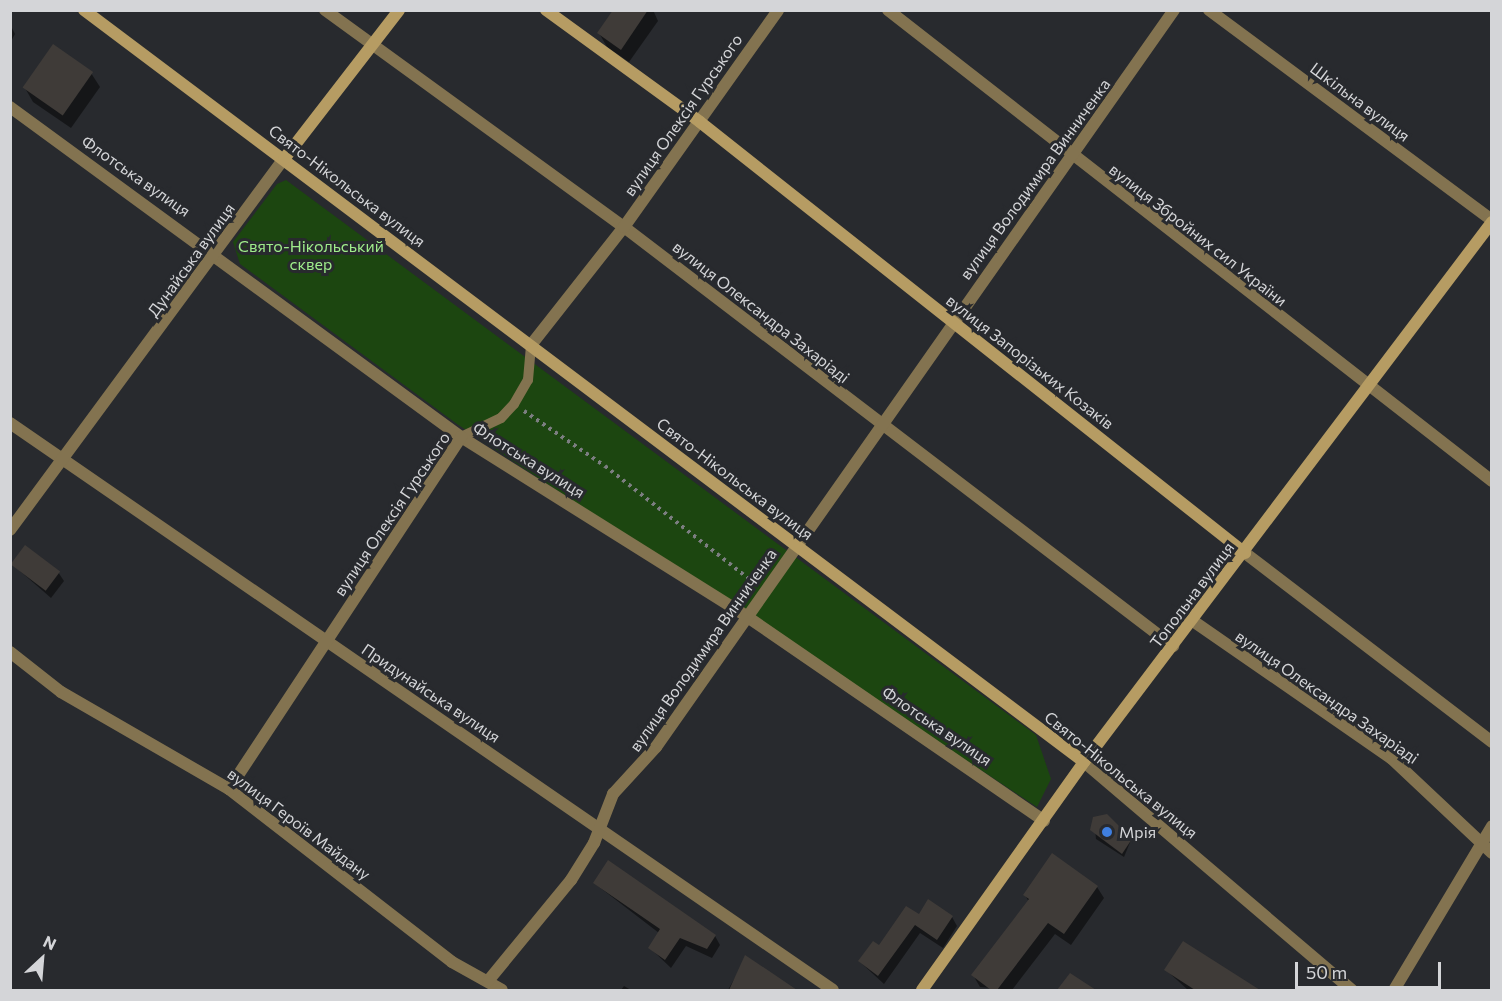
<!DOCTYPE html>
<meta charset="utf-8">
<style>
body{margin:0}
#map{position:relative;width:1502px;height:1001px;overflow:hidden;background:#282a2e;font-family:Commissioner,sans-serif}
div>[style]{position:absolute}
.green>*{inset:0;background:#1c4610}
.shadow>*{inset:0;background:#0007}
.building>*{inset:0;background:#3f3b38;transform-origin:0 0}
.path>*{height:4px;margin-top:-2px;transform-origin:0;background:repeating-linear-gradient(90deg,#7c7e81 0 3px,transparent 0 7.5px)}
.service>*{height:10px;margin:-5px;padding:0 5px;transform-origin:5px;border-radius:5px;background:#837350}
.minor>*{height:12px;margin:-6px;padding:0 6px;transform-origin:6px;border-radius:6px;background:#837350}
.tertiary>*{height:12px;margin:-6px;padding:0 6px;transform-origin:6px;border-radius:6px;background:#837350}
.secondary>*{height:12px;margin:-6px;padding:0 6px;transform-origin:6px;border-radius:6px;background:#b69c63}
.dots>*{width:16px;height:16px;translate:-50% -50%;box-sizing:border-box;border:3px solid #282a2e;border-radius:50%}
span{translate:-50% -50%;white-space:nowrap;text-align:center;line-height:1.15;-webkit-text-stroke:6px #282a2e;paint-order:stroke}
.street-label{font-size:16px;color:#d4d5d8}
.park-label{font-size:16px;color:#9fec8b}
.poi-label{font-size:16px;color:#d4d5d8}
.left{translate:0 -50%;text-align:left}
.frame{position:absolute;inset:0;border:12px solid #d4d5d8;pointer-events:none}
.north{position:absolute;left:12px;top:929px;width:60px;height:60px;-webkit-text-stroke:4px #282a2e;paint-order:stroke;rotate:26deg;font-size:16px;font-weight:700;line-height:24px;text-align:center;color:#d4d5d8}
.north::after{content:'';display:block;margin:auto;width:21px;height:27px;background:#d4d5d8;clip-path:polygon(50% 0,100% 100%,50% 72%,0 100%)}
.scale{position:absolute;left:1295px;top:962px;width:146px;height:27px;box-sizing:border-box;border:3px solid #d4d5d8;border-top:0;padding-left:8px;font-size:18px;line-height:21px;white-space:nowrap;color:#d4d5d8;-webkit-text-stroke:4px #282a2e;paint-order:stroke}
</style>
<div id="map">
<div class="green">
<i style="clip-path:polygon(286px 180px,1036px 735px,1051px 779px,1037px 807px,457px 424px,240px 264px,233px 242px,277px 184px)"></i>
</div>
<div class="shadow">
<i style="clip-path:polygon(615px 10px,653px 10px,658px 21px,629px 62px,607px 47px,599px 33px)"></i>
<i style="clip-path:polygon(10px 24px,15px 34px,10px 43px)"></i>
<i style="clip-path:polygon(91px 73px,100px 87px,71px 128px,33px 102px,25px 88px)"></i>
<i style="clip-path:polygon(12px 564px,58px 572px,64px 581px,51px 598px)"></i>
<i style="clip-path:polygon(1094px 818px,1131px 840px,1124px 857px,1096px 839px)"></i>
<i style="clip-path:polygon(594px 883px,715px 936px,720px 945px,712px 958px,686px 946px,671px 968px,650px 948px,659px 933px)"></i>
<i style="clip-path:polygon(1097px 887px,1104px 898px,1071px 945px,1055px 934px,1012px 990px,980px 987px,973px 975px,1029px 902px,1025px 895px)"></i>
<i style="clip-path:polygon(919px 916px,952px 917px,957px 926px,943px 948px,920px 933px,884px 984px,860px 962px)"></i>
<i style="clip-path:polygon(746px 958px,794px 990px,728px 990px)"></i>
<i style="clip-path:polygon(1166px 970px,1248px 985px,1251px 990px,1188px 990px)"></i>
<i style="clip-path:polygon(624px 986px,631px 990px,621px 990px)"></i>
</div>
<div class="building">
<i style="clip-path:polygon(613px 10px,648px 10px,621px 50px,597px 33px)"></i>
<i style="left:53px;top:44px;width:49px;height:53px;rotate:35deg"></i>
<i style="left:25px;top:545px;width:44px;height:24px;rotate:37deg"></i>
<i style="clip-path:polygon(1107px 814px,1132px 839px,1122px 854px,1090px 830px,1093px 817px)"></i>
<i style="clip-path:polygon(1052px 853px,1098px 886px,1064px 934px,1048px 923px,997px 990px,991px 990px,971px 975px,1029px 899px,1023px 895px)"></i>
<i style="clip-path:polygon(608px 860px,716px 935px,707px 949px,680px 938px,665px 960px,648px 948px,660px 929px,593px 883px)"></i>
<i style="clip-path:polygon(928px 899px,953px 916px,937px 940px,915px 925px,878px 976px,858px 961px,873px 941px,879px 945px,906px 906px,919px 914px)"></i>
<i style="clip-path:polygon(1183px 941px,1260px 990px,1195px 990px,1164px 970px)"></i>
<i style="clip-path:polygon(745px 955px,772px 973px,797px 990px,729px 990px)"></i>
<i style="clip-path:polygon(1070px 973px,1096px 990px,1057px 990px)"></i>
</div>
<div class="path">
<i style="left:524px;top:411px;width:98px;rotate:34.2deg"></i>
<i style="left:605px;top:466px;width:188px;rotate:38.1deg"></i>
</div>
<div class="service">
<i style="left:461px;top:437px;width:44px;rotate:-25.4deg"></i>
<i style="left:501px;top:418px;width:19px;rotate:-47deg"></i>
<i style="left:514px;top:404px;width:28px;rotate:-60deg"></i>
<i style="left:528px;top:380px;width:35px;rotate:-85deg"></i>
</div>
<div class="minor">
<i style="left:325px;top:10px;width:369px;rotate:36deg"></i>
<i style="left:624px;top:227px;width:691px;rotate:37.35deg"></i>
<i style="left:888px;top:10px;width:766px;rotate:37.95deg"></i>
<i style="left:1209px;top:10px;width:352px;rotate:36.6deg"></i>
<i style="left:10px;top:107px;width:559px;rotate:36.19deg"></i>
<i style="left:461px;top:437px;width:340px;rotate:32.1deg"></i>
<i style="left:749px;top:618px;width:358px;rotate:34.5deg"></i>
<i style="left:531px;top:345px;width:150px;rotate:-51.8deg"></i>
<i style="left:624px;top:227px;width:266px;rotate:-54.6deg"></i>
<i style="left:10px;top:423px;width:999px;rotate:34.56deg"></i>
<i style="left:1245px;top:553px;width:311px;rotate:37.4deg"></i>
<i style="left:1193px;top:621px;width:242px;rotate:34.7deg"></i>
<i style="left:1392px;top:759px;width:137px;rotate:43.2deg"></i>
<i style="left:10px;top:652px;width:65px;rotate:38.1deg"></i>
<i style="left:61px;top:692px;width:194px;rotate:30deg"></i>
<i style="left:229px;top:789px;width:282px;rotate:37.8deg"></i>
<i style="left:452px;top:962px;width:57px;rotate:29.2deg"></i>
<i style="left:1084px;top:762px;width:352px;rotate:40.4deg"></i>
<i style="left:229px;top:789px;width:422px;rotate:-56.6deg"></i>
<i style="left:488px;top:981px;width:131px;rotate:-50.6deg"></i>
<i style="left:571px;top:880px;width:44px;rotate:-58.1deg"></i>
<i style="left:594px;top:843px;width:53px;rotate:-68.8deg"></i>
<i style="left:613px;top:794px;width:64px;rotate:-47.5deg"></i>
<i style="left:656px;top:747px;width:901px;rotate:-54.9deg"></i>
<i style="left:1394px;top:990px;width:191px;rotate:-59.1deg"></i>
</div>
<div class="tertiary">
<i style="left:10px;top:530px;width:461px;rotate:-53.6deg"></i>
</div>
<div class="secondary">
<i style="left:84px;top:10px;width:1251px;rotate:36.94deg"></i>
<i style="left:546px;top:10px;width:190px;rotate:36deg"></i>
<i style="left:700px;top:122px;width:695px;rotate:38.34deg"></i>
<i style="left:284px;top:159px;width:188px;rotate:-52.3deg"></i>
<i style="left:922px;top:990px;width:280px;rotate:-54.6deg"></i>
<i style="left:1084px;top:762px;width:677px;rotate:-52.93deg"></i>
</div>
<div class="dots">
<i style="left:1107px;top:832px;background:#3f7fe0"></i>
</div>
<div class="street-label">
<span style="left:1360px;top:102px;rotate:37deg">Шкільна вулиця</span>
<span style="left:683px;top:115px;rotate:-55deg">вулиця Олексія Гурського</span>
<span style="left:136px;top:176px;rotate:35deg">Флотська вулиця</span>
<span style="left:1035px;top:179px;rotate:-54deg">вулиця Володимира Винниченка</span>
<span style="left:347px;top:186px;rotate:37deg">Свято-Нікольська вулиця</span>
<span style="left:1198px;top:235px;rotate:38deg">вулиця Збройних сил України</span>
<span style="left:191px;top:260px;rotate:-54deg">Дунайська вулиця</span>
<span style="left:761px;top:312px;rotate:38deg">вулиця Олександра Захаріаді</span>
<span style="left:1030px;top:362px;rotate:38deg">вулиця Запорізьких Козаків</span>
<span style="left:529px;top:460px;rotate:32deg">Флотська вулиця</span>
<span style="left:735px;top:479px;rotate:37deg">Свято-Нікольська вулиця</span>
<span style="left:392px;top:514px;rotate:-56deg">вулиця Олексія Гурського</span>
<span style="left:1192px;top:595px;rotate:-53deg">Топольна вулиця</span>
<span style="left:703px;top:650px;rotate:-55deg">вулиця Володимира Винниченка</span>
<span style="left:431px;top:693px;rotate:34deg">Придунайська вулиця</span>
<span style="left:1327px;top:697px;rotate:35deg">вулиця Олександра Захаріаді</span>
<span style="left:937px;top:726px;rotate:34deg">Флотська вулиця</span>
<span style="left:1121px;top:775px;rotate:39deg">Свято-Нікольська вулиця</span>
<span style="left:299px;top:824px;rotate:37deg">вулиця Героїв Майдану</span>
</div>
<div class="park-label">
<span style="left:311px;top:255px">Свято-Нікольський<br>сквер</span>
</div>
<div class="poi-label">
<span class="left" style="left:1119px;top:832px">Мрія</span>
</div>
<div class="frame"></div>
<div class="north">N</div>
<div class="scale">50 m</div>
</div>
